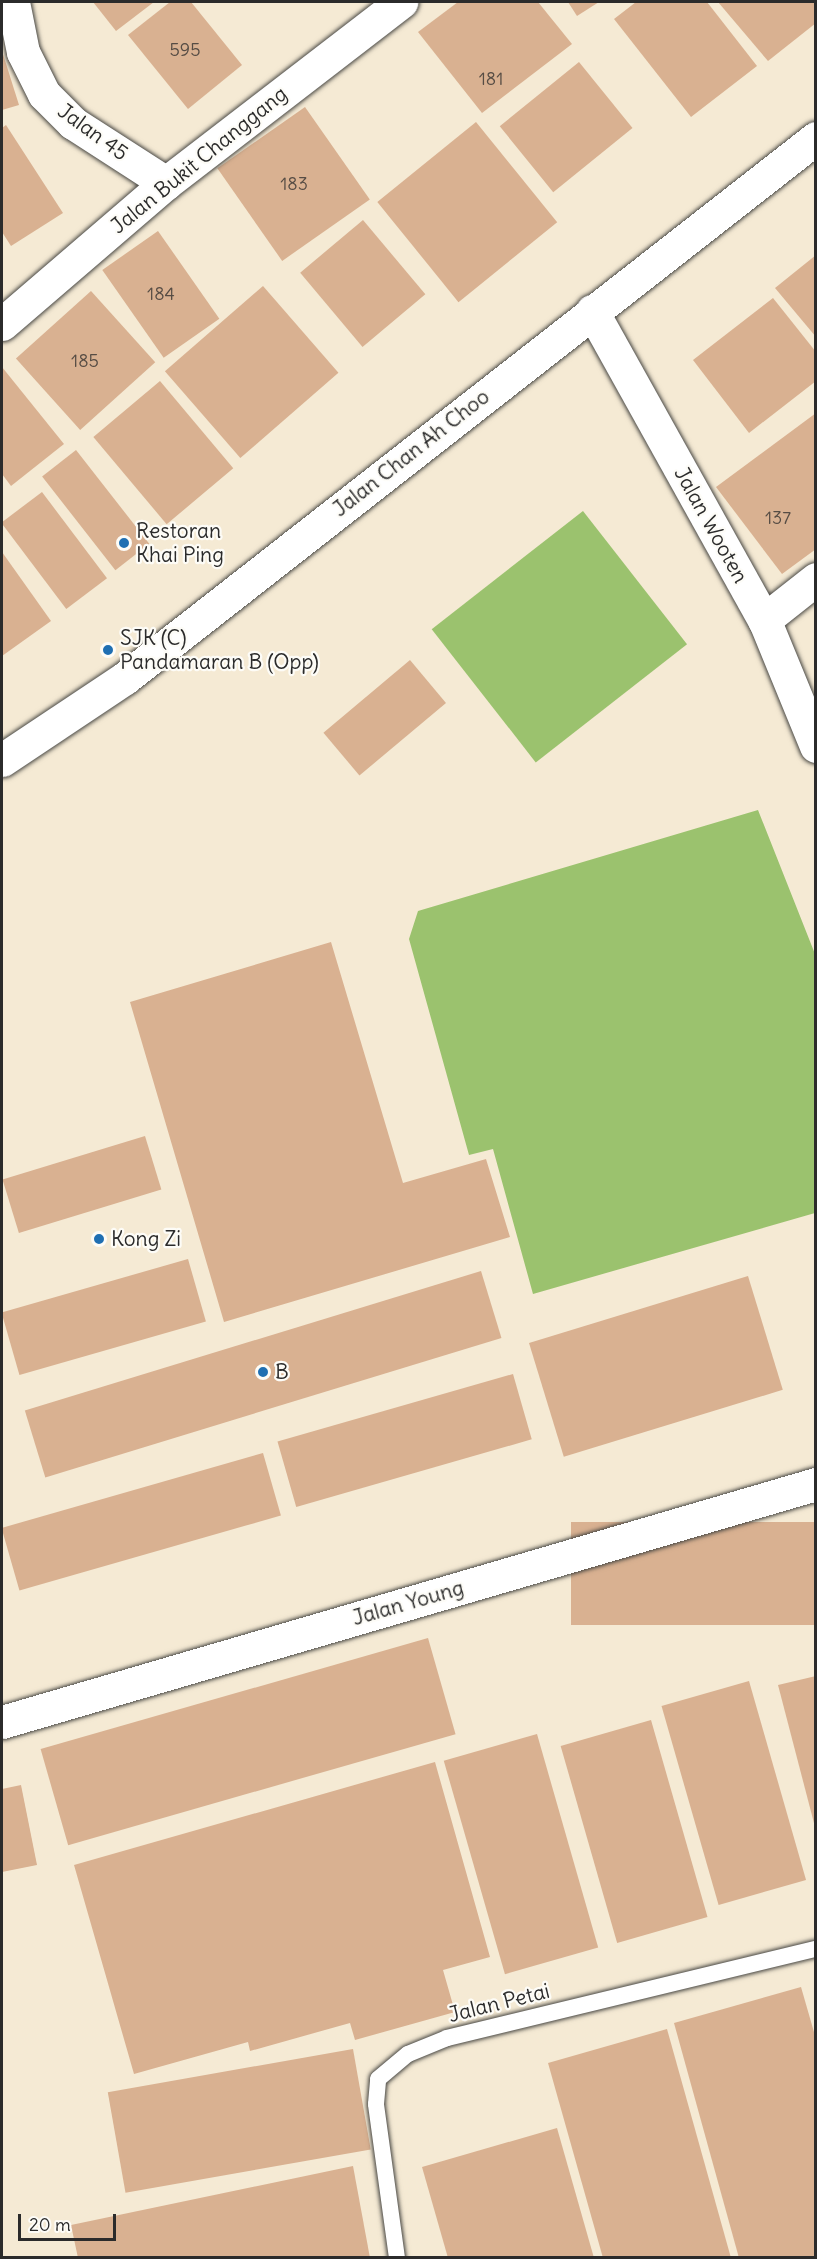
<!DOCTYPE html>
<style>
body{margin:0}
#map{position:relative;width:817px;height:2259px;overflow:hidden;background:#f5ead4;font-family:Delius,sans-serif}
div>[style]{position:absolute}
.green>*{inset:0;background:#9bc26e;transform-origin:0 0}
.building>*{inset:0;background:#d9b191;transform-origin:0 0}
.roads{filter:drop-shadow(0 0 2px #494844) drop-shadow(0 0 2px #494844)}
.service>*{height:16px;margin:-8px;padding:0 8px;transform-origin:8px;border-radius:8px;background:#fff}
.minor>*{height:33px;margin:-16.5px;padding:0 16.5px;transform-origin:16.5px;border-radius:16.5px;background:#fff}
.secondary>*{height:33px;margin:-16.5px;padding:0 16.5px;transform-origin:16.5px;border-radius:16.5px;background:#fff}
.dots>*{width:16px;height:16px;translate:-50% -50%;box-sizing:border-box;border:3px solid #fdfcf7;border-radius:50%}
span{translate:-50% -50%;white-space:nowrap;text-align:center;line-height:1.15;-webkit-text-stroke:4.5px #fdfcf7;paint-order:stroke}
.number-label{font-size:18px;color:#564c44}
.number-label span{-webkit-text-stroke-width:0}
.street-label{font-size:21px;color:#2b2b2b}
.poi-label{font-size:21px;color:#2b2b2b}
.left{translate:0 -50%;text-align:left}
.frame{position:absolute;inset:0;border:3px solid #2b2b2b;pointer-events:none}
.scale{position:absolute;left:18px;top:2214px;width:98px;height:27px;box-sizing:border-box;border:3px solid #2b2b2b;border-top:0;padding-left:8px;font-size:18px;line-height:21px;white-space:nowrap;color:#2b2b2b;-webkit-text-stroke:4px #fdfcf7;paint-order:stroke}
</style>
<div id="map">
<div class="green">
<i style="left:583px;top:511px;width:169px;height:192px;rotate:52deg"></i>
<i style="clip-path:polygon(758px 810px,815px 954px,815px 1213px,533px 1294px,493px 1149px,469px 1155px,409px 939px,418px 911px)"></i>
</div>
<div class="building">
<i style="clip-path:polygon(93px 2px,154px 2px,116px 31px)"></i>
<i style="clip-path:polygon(170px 2px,191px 2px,242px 65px,188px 109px,128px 35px)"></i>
<i style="clip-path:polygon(458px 2px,538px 2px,572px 44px,482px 113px,418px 32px)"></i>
<i style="clip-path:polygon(568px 2px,599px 2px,577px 16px)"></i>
<i style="clip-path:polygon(636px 2px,707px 2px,757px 66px,691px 117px,614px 19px)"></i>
<i style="clip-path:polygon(718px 2px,816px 2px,816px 23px,768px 61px)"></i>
<i style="clip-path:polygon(2px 51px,19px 105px,2px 110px)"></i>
<i style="left:579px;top:62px;width:85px;height:102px;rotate:51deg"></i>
<i style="left:305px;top:107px;width:113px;height:107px;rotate:55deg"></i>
<i style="left:476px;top:122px;width:129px;height:127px;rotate:51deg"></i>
<i style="clip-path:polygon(6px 125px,63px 213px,11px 246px,2px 232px,2px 128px)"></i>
<i style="left:363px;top:220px;width:97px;height:82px;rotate:50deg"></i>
<i style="left:158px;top:231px;width:107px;height:68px;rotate:55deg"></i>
<i style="clip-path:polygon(816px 255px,816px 337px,775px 288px)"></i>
<i style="left:263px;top:286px;width:115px;height:130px;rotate:49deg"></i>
<i style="left:91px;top:291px;width:96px;height:101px;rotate:48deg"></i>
<i style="clip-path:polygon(773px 298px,816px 352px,816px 381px,749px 433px,693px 360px)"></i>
<i style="clip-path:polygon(2px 367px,64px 444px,11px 486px,2px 474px)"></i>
<i style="left:160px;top:381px;width:114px;height:87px;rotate:50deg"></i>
<i style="clip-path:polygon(816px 413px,816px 549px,782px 574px,716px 487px)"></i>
<i style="left:76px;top:450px;width:119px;height:43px;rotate:52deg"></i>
<i style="left:42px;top:492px;width:108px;height:51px;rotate:53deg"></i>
<i style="clip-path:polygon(2px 552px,51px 621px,2px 656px)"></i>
<i style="left:410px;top:660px;width:56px;height:113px;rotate:50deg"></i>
<i style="clip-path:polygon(331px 942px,403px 1183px,486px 1159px,510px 1237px,224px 1322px,130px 1002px)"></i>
<i style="left:145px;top:1136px;width:56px;height:149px;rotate:73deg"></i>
<i style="left:188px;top:1259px;width:65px;height:194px;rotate:74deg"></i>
<i style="left:481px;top:1271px;width:70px;height:477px;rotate:73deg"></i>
<i style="left:748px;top:1276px;width:119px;height:229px;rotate:73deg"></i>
<i style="left:513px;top:1374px;width:68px;height:245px;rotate:74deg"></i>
<i style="left:263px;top:1453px;width:65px;height:272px;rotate:74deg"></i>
<i style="left:816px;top:1522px;width:103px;height:245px;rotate:90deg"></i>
<i style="left:428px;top:1638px;width:100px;height:403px;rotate:74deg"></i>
<i style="clip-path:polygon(816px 1676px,816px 1827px,815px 1827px,778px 1685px)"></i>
<i style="left:749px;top:1681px;width:207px;height:91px;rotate:74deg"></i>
<i style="left:651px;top:1720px;width:205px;height:94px;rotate:74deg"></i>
<i style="left:537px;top:1734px;width:222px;height:97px;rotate:74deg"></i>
<i style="clip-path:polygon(435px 1762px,490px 1957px,443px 1970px,455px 2012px,355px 2040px,350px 2023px,250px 2051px,248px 2042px,134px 2074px,74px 1865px)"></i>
<i style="clip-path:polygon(21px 1785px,37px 1865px,2px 1872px,2px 1789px)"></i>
<i style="clip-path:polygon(801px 1987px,816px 2039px,816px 2258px,739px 2258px,674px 2023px)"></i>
<i style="clip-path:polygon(667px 2029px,731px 2258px,603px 2258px,548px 2063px)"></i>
<i style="left:353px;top:2049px;width:102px;height:249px;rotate:80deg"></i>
<i style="clip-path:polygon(557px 2128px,594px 2258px,448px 2258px,422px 2167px)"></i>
<i style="clip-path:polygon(353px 2166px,370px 2258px,78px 2258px,71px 2225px)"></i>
</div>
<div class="roads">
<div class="service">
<i style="left:397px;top:2258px;width:155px;rotate:-97.8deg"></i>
<i style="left:376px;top:2104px;width:25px;rotate:-85deg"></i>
<i style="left:378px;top:2079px;width:39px;rotate:-40deg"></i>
<i style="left:408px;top:2054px;width:42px;rotate:-22.3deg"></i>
<i style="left:447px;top:2038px;width:380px;rotate:-13.6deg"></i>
</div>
<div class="minor">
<i style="left:13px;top:2px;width:51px;rotate:78.7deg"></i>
<i style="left:23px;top:52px;width:47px;rotate:63.4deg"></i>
<i style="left:44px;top:94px;width:41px;rotate:45deg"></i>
<i style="left:73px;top:123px;width:111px;rotate:32.8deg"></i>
<i style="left:592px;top:311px;width:358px;rotate:60.9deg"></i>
<i style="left:766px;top:624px;width:132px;rotate:67.7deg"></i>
<i style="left:2px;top:324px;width:216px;rotate:-40.7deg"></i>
<i style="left:166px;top:183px;width:297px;rotate:-37.6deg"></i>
<i style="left:764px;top:620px;width:66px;rotate:-38.3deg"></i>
<i style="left:2px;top:1722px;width:848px;rotate:-16.3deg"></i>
</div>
<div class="secondary">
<i style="left:2px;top:760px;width:148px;rotate:-33.7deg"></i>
<i style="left:125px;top:678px;width:877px;rotate:-38.01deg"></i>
</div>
</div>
<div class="dots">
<i style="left:124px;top:543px;background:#1f6fb2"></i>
<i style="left:108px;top:650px;background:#1f6fb2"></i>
<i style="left:99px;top:1239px;background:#1f6fb2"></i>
<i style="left:263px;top:1372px;background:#1f6fb2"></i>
</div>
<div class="number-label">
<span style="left:185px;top:50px">595</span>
<span style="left:491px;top:79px">181</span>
<span style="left:294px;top:184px">183</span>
<span style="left:161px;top:294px">184</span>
<span style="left:85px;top:361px">185</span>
<span style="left:778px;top:518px">137</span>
</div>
<div class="street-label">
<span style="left:93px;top:132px;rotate:36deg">Jalan 45</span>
<span style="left:199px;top:160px;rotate:-39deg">Jalan Bukit Changgang</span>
<span style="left:411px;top:453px;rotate:-38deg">Jalan Chan Ah Choo</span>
<span style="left:711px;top:525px;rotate:61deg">Jalan Wooten</span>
<span style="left:408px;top:1603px;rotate:-16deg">Jalan Young</span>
<span style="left:499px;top:2003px;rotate:-14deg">Jalan Petai</span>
</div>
<div class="poi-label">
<span class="left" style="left:136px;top:543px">Restoran<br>Khai Ping</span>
<span class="left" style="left:120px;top:650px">SJK (C)<br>Pandamaran B (Opp)</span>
<span class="left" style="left:111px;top:1239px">Kong Zi</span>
<span class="left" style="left:275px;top:1372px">B</span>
</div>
<div class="frame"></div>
<div class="scale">20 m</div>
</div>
